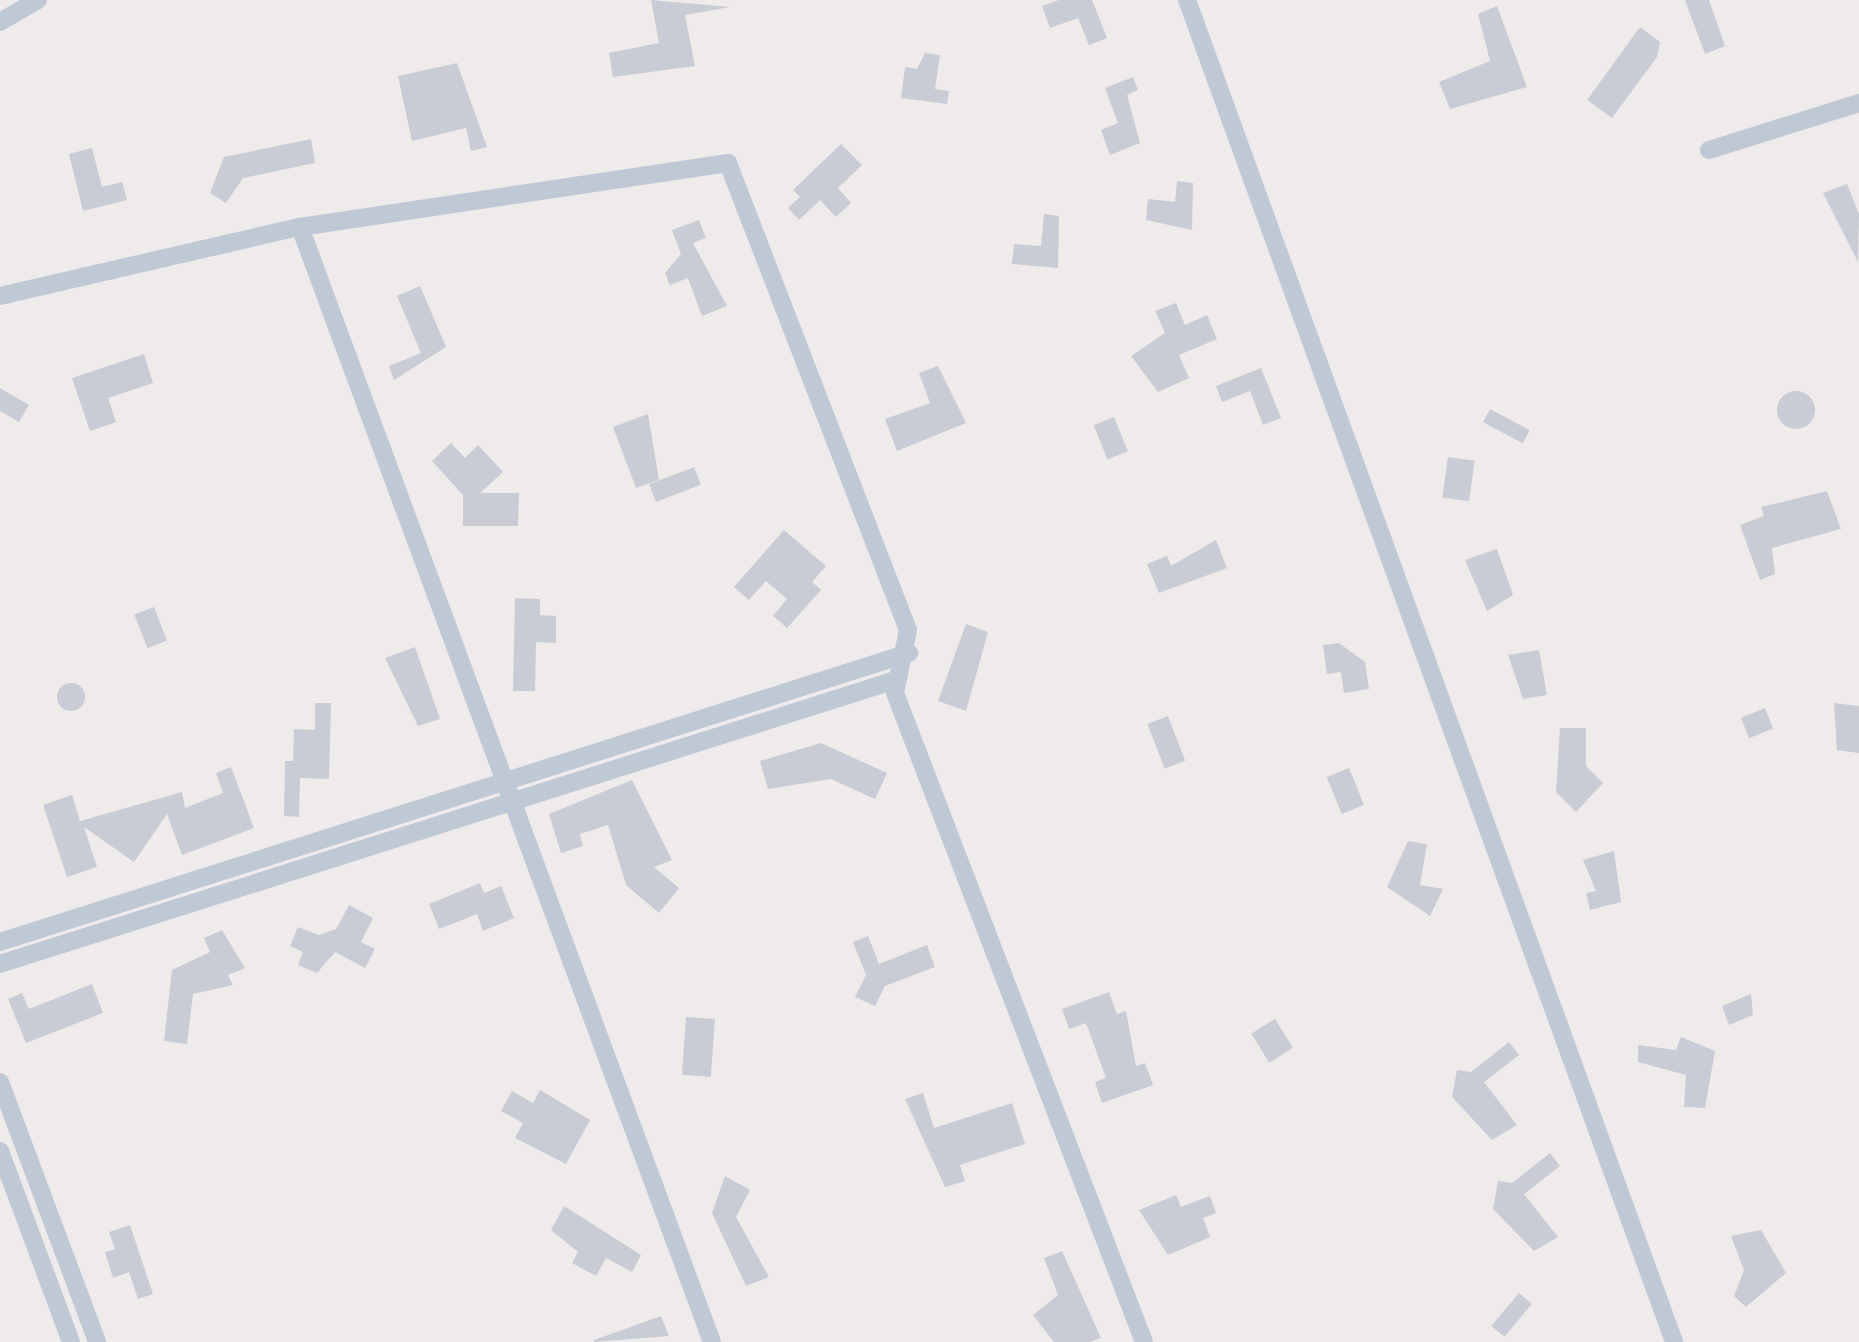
<!DOCTYPE html>
<style>
body{margin:0}
#map{position:relative;width:1859px;height:1342px;overflow:hidden;background:#eeebea;font-family:Overpass,sans-serif}
div>[style]{position:absolute}
.building>*{inset:0;background:#c9ccd4;transform-origin:0 0}
.round{border-radius:50%}
.street>*{height:18px;margin:-9px;padding:0 9px;transform-origin:9px;border-radius:9px;background:#bfc8d5}
span{translate:-50% -50%;white-space:nowrap;text-align:center;line-height:1.15;-webkit-text-stroke:10px #fff;paint-order:stroke}
</style>
<div id="map">
<div class="building">
<i style="clip-path:polygon(651px 0,730px 7px,685px 15px,695px 66px,613px 77px,609px 53px,659px 43px)"></i>
<i style="clip-path:polygon(1059px 0,1092px 0,1107px 38px,1089px 45px,1078px 18px,1050px 28px,1042px 6px)"></i>
<i style="clip-path:polygon(1685px 0,1709px 0,1725px 46px,1705px 54px)"></i>
<i style="clip-path:polygon(1497px 6px,1527px 87px,1450px 109px,1439px 82px,1490px 61px,1478px 14px)"></i>
<i style="clip-path:polygon(1640px 27px,1660px 42px,1657px 57px,1612px 118px,1587px 100px)"></i>
<i style="clip-path:polygon(925px 53px,940px 55px,935px 89px,949px 91px,947px 104px,901px 98px,905px 67px,917px 69px)"></i>
<i style="clip-path:polygon(457px 63px,487px 147px,471px 151px,466px 128px,412px 141px,398px 76px)"></i>
<i style="clip-path:polygon(1133px 77px,1138px 90px,1127px 95px,1140px 143px,1110px 155px,1101px 130px,1118px 123px,1105px 88px)"></i>
<i style="clip-path:polygon(311px 139px,315px 163px,243px 178px,226px 203px,210px 193px,224px 157px)"></i>
<i style="clip-path:polygon(841px 144px,862px 165px,838px 188px,851px 203px,836px 217px,820px 200px,799px 220px,788px 208px,800px 197px,793px 190px)"></i>
<i style="clip-path:polygon(92px 148px,102px 187px,122px 182px,127px 200px,83px 211px,69px 154px)"></i>
<i style="clip-path:polygon(1177px 181px,1193px 183px,1192px 230px,1146px 220px,1148px 199px,1175px 202px)"></i>
<i style="clip-path:polygon(1847px 184px,1859px 214px,1858px 262px,1823px 193px)"></i>
<i style="clip-path:polygon(1044px 214px,1059px 216px,1058px 268px,1012px 264px,1014px 244px,1041px 246px)"></i>
<i style="clip-path:polygon(699px 220px,706px 238px,693px 243px,727px 306px,702px 316px,688px 278px,670px 285px,665px 273px,681px 254px,672px 230px)"></i>
<i style="clip-path:polygon(420px 286px,446px 347px,394px 380px,389px 366px,421px 353px,397px 296px)"></i>
<i style="clip-path:polygon(1176px 303px,1185px 325px,1207px 315px,1217px 339px,1179px 355px,1189px 378px,1158px 392px,1131px 356px,1165px 333px,1155px 311px)"></i>
<i style="clip-path:polygon(144px 354px,153px 383px,108px 398px,116px 422px,90px 431px,72px 378px)"></i>
<i style="clip-path:polygon(938px 366px,966px 423px,897px 451px,885px 419px,930px 403px,919px 373px)"></i>
<i style="clip-path:polygon(1261px 368px,1281px 418px,1263px 425px,1250px 391px,1222px 402px,1216px 386px)"></i>
<i style="clip-path:polygon(0 388px,29px 405px,19px 422px,0 411px)"></i>
<i class="round" style="left:1777px;top:391px;width:38px;height:38px"></i>
<i style="left:1490px;top:409px;width:45px;height:15px;rotate:28deg"></i>
<i style="clip-path:polygon(648px 414px,659px 480px,636px 488px,613px 427px)"></i>
<i style="left:1114px;top:417px;width:37px;height:22px;rotate:68deg"></i>
<i style="clip-path:polygon(451px 443px,465px 458px,478px 445px,503px 472px,480px 493px,519px 493px,518px 526px,463px 526px,463px 495px,432px 461px)"></i>
<i style="left:1448px;top:457px;width:27px;height:41px;rotate:8deg"></i>
<i style="left:694px;top:467px;width:19px;height:48px;rotate:69deg"></i>
<i style="clip-path:polygon(1827px 491px,1841px 529px,1772px 548px,1775px 574px,1760px 580px,1740px 525px,1764px 516px,1761px 507px)"></i>
<i style="clip-path:polygon(784px 530px,826px 566px,812px 582px,821px 590px,787px 628px,773px 616px,787px 599px,766px 581px,749px 600px,734px 587px)"></i>
<i style="clip-path:polygon(1216px 540px,1227px 568px,1159px 593px,1147px 564px,1167px 556px,1171px 566px)"></i>
<i style="clip-path:polygon(1497px 549px,1513px 595px,1487px 611px,1465px 560px)"></i>
<i style="clip-path:polygon(515px 598px,540px 599px,540px 615px,556px 616px,556px 643px,536px 642px,535px 691px,513px 691px)"></i>
<i style="left:154px;top:607px;width:36px;height:21px;rotate:69deg"></i>
<i style="clip-path:polygon(966px 624px,988px 632px,966px 711px,938px 701px)"></i>
<i style="clip-path:polygon(1339px 643px,1365px 662px,1369px 689px,1344px 693px,1341px 672px,1327px 674px,1323px 645px)"></i>
<i style="clip-path:polygon(415px 647px,440px 719px,418px 726px,385px 658px)"></i>
<i style="clip-path:polygon(1539px 650px,1547px 695px,1523px 699px,1508px 655px)"></i>
<i class="round" style="left:57px;top:683px;width:28px;height:28px"></i>
<i style="clip-path:polygon(315px 703px,331px 703px,329px 779px,300px 778px,299px 817px,284px 816px,285px 761px,293px 761px,294px 729px,315px 730px)"></i>
<i style="clip-path:polygon(1834px 703px,1859px 706px,1859px 753px,1837px 750px)"></i>
<i style="left:1765px;top:708px;width:22px;height:26px;rotate:68deg"></i>
<i style="left:1168px;top:716px;width:48px;height:22px;rotate:69deg"></i>
<i style="clip-path:polygon(1560px 728px,1586px 728px,1586px 766px,1603px 783px,1576px 812px,1556px 792px)"></i>
<i style="clip-path:polygon(821px 743px,887px 773px,875px 799px,831px 779px,768px 789px,760px 761px)"></i>
<i style="clip-path:polygon(231px 767px,254px 828px,182px 855px,167px 814px,134px 862px,84px 827px,97px 867px,67px 877px,43px 805px,72px 795px,80px 821px,182px 792px,185px 808px,223px 793px,216px 773px)"></i>
<i style="left:1349px;top:768px;width:40px;height:24px;rotate:68deg"></i>
<i style="clip-path:polygon(632px 780px,672px 860px,654px 867px,679px 888px,659px 913px,626px 885px,608px 825px,580px 834px,583px 846px,561px 853px,549px 814px)"></i>
<i style="clip-path:polygon(1408px 841px,1427px 844px,1420px 885px,1443px 889px,1430px 916px,1387px 887px)"></i>
<i style="clip-path:polygon(1614px 851px,1621px 902px,1590px 910px,1586px 893px,1596px 891px,1583px 860px)"></i>
<i style="clip-path:polygon(480px 883px,484px 893px,501px 886px,514px 918px,483px 931px,477px 914px,439px 929px,429px 904px)"></i>
<i style="clip-path:polygon(349px 905px,373px 918px,361px 942px,375px 949px,365px 968px,335px 952px,317px 973px,298px 965px,303px 952px,290px 946px,298px 927px,319px 935px,336px 929px)"></i>
<i style="clip-path:polygon(222px 930px,245px 968px,228px 975px,233px 985px,193px 994px,187px 1044px,164px 1041px,172px 970px,210px 952px,204px 938px)"></i>
<i style="clip-path:polygon(868px 936px,879px 964px,927px 945px,935px 967px,885px 986px,875px 1006px,855px 997px,866px 975px,853px 942px)"></i>
<i style="clip-path:polygon(92px 984px,103px 1013px,26px 1043px,8px 999px,22px 993px,29px 1009px)"></i>
<i style="clip-path:polygon(1109px 992px,1117px 1014px,1126px 1011px,1136px 1066px,1145px 1063px,1153px 1085px,1102px 1103px,1095px 1082px,1106px 1078px,1086px 1023px,1069px 1029px,1062px 1009px)"></i>
<i style="clip-path:polygon(1751px 994px,1753px 1015px,1729px 1025px,1722px 1006px)"></i>
<i style="left:686px;top:1017px;width:29px;height:58px;rotate:4deg"></i>
<i style="left:1275px;top:1019px;width:34px;height:28px;rotate:58deg"></i>
<i style="clip-path:polygon(1681px 1037px,1715px 1051px,1705px 1108px,1684px 1107px,1686px 1075px,1638px 1062px,1638px 1045px,1676px 1050px)"></i>
<i style="clip-path:polygon(1509px 1042px,1519px 1055px,1484px 1082px,1517px 1125px,1492px 1140px,1452px 1097px,1457px 1070px,1471px 1072px)"></i>
<i style="clip-path:polygon(540px 1090px,590px 1120px,566px 1164px,515px 1138px,523px 1123px,501px 1111px,512px 1091px,533px 1103px)"></i>
<i style="clip-path:polygon(923px 1093px,934px 1128px,1012px 1103px,1025px 1144px,960px 1165px,965px 1181px,945px 1187px,905px 1099px)"></i>
<i style="clip-path:polygon(1550px 1153px,1560px 1166px,1524px 1194px,1558px 1237px,1534px 1251px,1493px 1209px,1498px 1181px,1512px 1183px)"></i>
<i style="clip-path:polygon(725px 1176px,750px 1190px,736px 1217px,769px 1277px,746px 1286px,712px 1213px)"></i>
<i style="clip-path:polygon(1176px 1195px,1181px 1207px,1210px 1196px,1216px 1213px,1203px 1218px,1210px 1237px,1168px 1255px,1139px 1210px)"></i>
<i style="clip-path:polygon(564px 1206px,641px 1255px,632px 1272px,606px 1258px,596px 1276px,572px 1263px,578px 1252px,551px 1230px)"></i>
<i style="clip-path:polygon(130px 1225px,153px 1294px,138px 1299px,129px 1272px,113px 1278px,105px 1252px,115px 1249px,109px 1232px)"></i>
<i style="clip-path:polygon(1761px 1230px,1786px 1273px,1746px 1307px,1734px 1296px,1744px 1270px,1731px 1236px)"></i>
<i style="clip-path:polygon(1062px 1251px,1101px 1338px,1090px 1342px,1054px 1342px,1033px 1315px,1058px 1295px,1044px 1258px)"></i>
<i style="left:1519px;top:1293px;width:17px;height:43px;rotate:40deg"></i>
<i style="clip-path:polygon(661px 1316px,669px 1336px,594px 1342px,594px 1340px)"></i>
</div>
<div class="street">
<i style="left:1187px;top:0;width:1428px;rotate:70.05deg"></i>
<i style="left:0;top:22px;width:44px;rotate:-30.1deg"></i>
<i style="left:1709px;top:150px;width:157px;rotate:-17.4deg"></i>
<i style="left:300px;top:227px;width:1189px;rotate:69.72deg"></i>
<i style="left:0;top:296px;width:308px;rotate:-13deg"></i>
<i style="left:300px;top:227px;width:433px;rotate:-8.5deg"></i>
<i style="left:728px;top:163px;width:500px;rotate:68.92deg"></i>
<i style="left:908px;top:630px;width:64px;rotate:101.7deg"></i>
<i style="left:895px;top:693px;width:695px;rotate:69.01deg"></i>
<i style="left:0;top:942px;width:954px;rotate:-17.64deg"></i>
<i style="left:0;top:964px;width:940px;rotate:-17.59deg"></i>
<i style="left:0;top:1082px;width:278px;rotate:69.5deg"></i>
<i style="left:0;top:1151px;width:204px;rotate:69.6deg"></i>
</div>
</div>
